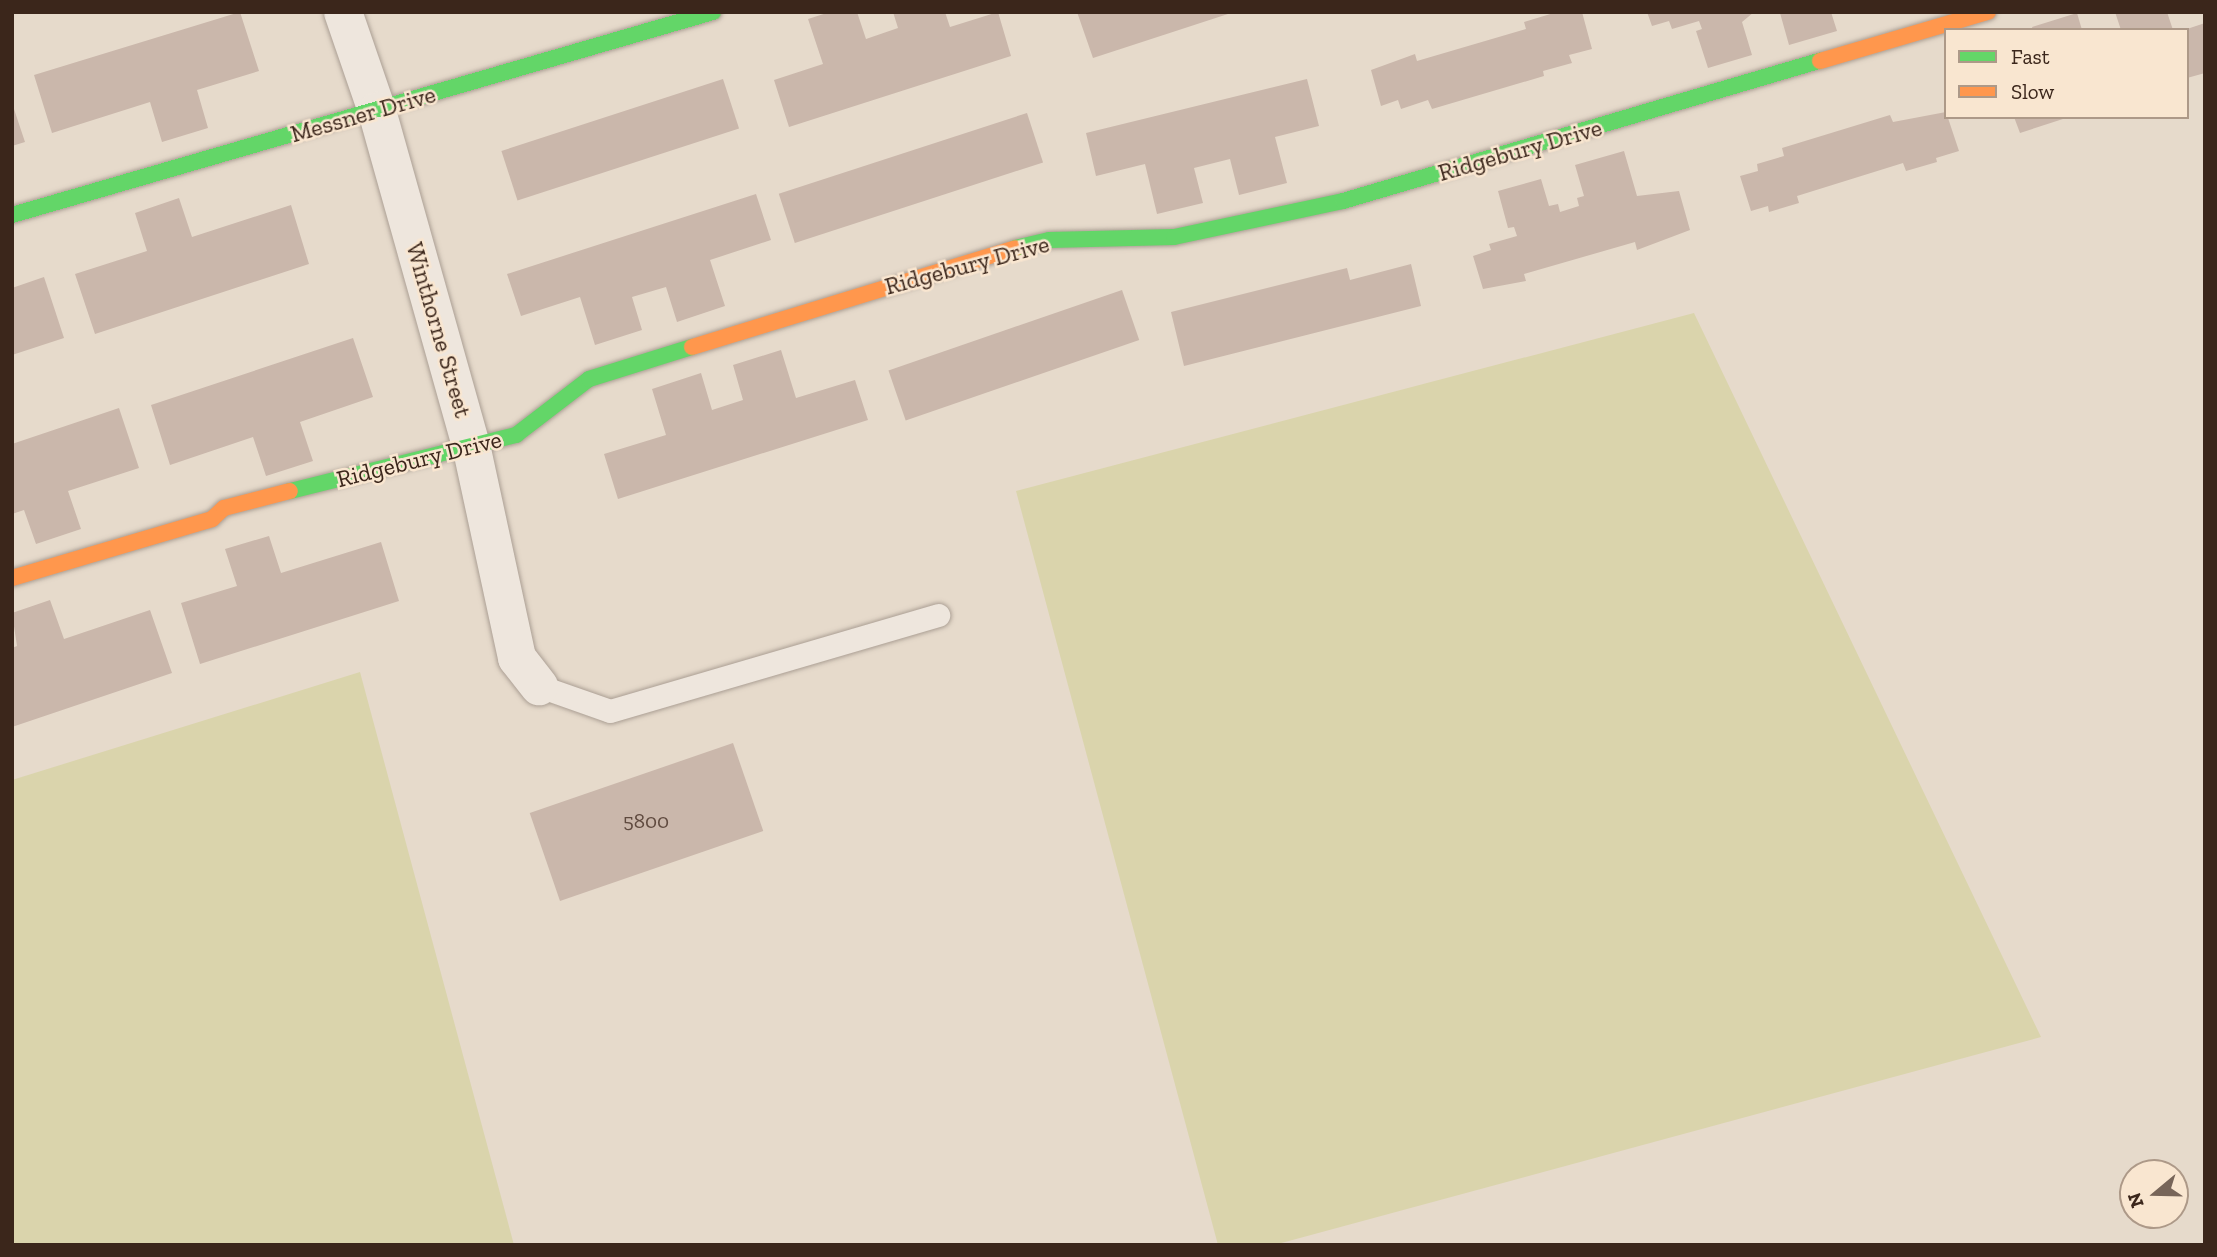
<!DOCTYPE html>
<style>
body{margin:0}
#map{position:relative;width:2217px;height:1257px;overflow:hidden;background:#e6dacb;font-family:"Zilla Slab",serif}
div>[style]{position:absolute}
.green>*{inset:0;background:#dad4ac}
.building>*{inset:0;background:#cab7ab;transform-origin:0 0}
.roads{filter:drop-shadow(0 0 2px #ab9f94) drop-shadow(0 0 2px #ab9f94)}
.lane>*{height:23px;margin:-11.5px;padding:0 11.5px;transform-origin:11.5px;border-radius:11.5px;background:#eee6dd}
.street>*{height:38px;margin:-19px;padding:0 19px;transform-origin:19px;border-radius:19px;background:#eee6dd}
.fast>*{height:16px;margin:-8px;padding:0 8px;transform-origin:8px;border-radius:8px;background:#63d668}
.slow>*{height:16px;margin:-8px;padding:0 8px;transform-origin:8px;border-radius:8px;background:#ff974d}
span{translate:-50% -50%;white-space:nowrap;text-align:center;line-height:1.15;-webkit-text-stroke:5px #f9e6d0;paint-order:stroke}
.number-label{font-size:21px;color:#5f4a3f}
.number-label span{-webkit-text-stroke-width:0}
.street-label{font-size:24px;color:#3b261b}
.frame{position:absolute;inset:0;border:14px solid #3b261b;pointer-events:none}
.legend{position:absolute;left:1944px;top:28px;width:245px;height:91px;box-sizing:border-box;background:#f9e6d0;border:2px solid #ad9988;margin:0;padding:9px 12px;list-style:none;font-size:21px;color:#3b261b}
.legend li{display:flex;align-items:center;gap:14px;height:35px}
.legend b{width:35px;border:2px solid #ad9988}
.north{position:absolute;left:2119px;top:1159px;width:70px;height:70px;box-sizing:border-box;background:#f9e6d0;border:2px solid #ad9988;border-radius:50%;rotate:251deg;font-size:19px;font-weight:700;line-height:28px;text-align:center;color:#3b261b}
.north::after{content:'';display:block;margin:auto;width:24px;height:32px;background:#776559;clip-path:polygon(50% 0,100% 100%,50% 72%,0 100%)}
</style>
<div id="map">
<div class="green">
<i style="clip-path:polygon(1694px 313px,2041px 1037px,1274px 1245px,1218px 1245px,1016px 491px)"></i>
<i style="clip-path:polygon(360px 672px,514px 1245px,12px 1245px,12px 780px)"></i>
</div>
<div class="building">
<i style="clip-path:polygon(240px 12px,259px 71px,197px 90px,208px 128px,162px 142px,150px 102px,52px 133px,34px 75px)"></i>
<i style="clip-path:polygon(830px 12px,857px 12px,866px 39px,898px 28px,893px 12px,945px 12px,950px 27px,998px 12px,1011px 56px,789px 127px,774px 80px,823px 64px,808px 19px)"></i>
<i style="clip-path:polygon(1077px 12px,1231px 12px,1231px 13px,1093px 58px)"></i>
<i style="clip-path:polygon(1557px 12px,1582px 12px,1592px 49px,1569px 55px,1572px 63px,1543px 71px,1544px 76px,1432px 109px,1428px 100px,1401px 109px,1398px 100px,1381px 106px,1371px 70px,1415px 54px,1417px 61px,1526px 29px,1524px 22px)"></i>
<i style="clip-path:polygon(1647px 12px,1754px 12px,1742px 22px,1752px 55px,1708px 68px,1696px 31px,1702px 29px,1699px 21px,1672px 29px,1669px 21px,1652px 26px)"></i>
<i style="clip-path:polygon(1771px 12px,1831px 12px,1837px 31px,1789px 45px,1780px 13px)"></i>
<i style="clip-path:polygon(2115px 12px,2167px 12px,2173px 30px,2121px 30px)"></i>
<i style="clip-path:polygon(2077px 13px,2082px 30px,2033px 30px,2032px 27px)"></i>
<i style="clip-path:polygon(2205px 23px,2205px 73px,2187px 78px,2187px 29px)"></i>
<i style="left:723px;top:79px;width:52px;height:233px;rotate:72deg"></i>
<i style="clip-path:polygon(1307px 79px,1319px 126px,1275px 137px,1287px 183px,1239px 195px,1230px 159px,1194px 168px,1203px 203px,1157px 214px,1145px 164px,1096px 176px,1086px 133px)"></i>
<i style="clip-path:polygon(12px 103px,25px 142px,12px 146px)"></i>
<i style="clip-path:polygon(1946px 112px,1959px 151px,1936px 158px,1937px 162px,1906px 171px,1903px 163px,1797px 196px,1799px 203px,1769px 212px,1768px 206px,1751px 211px,1740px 176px,1758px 171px,1757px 164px,1784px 156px,1782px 148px,1890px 115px,1893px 122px)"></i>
<i style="left:1027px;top:113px;width:52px;height:261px;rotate:72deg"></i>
<i style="clip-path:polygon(2014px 117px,2066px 117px,2066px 118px,2020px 133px)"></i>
<i style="clip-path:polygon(1624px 151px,1637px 196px,1679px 191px,1690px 230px,1637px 250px,1635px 242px,1524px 274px,1526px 281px,1483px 289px,1473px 256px,1491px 250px,1489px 244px,1517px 236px,1514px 227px,1508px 228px,1498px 191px,1541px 179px,1549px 206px,1558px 204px,1560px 212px,1579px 206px,1577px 198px,1584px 196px,1575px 165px)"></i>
<i style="clip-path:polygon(756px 194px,771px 240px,710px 260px,725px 306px,677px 322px,666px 287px,632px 297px,642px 330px,595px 345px,580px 297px,521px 316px,507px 274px)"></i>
<i style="clip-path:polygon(179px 198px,192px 237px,291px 205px,309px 264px,95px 334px,75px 274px,147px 251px,135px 213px)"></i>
<i style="clip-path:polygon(1411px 264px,1421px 306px,1184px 366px,1171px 312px,1347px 268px,1350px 280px)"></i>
<i style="clip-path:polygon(44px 277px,64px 338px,12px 355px,12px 288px)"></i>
<i style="left:1122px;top:290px;width:53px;height:247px;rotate:71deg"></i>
<i style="clip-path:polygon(353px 338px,373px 397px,300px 422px,313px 461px,266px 476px,253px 437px,170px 465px,151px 405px)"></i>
<i style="clip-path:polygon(781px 350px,796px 398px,855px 380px,868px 420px,618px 499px,604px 454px,666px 435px,652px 389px,701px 373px,712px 410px,743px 400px,733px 365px)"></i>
<i style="clip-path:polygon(119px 408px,139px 468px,68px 491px,81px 529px,36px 544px,24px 510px,12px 514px,12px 444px)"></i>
<i style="clip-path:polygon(269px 536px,281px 573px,381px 542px,399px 601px,200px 664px,181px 603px,237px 586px,225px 549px)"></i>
<i style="clip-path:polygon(50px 600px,64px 639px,150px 610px,172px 673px,12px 727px,12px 648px,17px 646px,12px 613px)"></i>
<i style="left:733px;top:743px;width:93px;height:215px;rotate:71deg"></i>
</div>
<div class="roads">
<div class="lane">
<i style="left:539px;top:686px;width:75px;rotate:19.4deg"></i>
<i style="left:610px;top:711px;width:342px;rotate:-16.3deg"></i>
</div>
<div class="street">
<i style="left:343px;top:12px;width:105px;rotate:71deg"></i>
<i style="left:377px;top:111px;width:347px;rotate:74.3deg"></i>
<i style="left:471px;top:445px;width:218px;rotate:77.8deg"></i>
<i style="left:517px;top:658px;width:36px;rotate:52deg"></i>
</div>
<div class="fast">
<i style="left:12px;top:215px;width:730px;rotate:-16.15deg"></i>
<i style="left:1015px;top:248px;width:35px;rotate:-13deg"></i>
<i style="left:1049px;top:240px;width:125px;rotate:-1.4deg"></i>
<i style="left:1174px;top:237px;width:173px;rotate:-12deg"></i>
<i style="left:1343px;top:201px;width:497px;rotate:-16.4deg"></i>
<i style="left:290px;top:491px;width:233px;rotate:-13.9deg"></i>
<i style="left:516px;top:435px;width:92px;rotate:-37.5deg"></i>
<i style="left:589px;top:379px;width:108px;rotate:-17.3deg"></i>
</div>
<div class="slow">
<i style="left:1820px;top:61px;width:175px;rotate:-16.3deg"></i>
<i style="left:692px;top:347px;width:338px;rotate:-17deg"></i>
<i style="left:12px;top:578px;width:209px;rotate:-16.4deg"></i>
<i style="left:212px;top:519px;width:16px;rotate:-43deg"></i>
<i style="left:224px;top:508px;width:68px;rotate:-14.4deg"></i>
</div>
</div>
<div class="number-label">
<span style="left:646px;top:821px">5800</span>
</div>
<div class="street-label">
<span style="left:363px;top:114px;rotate:-16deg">Messner Drive</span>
<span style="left:1520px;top:150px;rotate:-16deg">Ridgebury Drive</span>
<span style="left:967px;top:265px;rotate:-15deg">Ridgebury Drive</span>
<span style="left:439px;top:330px;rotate:74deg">Winthorne Street</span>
<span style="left:419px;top:459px;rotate:-14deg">Ridgebury Drive</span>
</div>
<div class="frame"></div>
<ul class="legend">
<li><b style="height:9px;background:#63d668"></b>Fast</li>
<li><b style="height:9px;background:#ff974d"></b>Slow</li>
</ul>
<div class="north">N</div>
</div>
